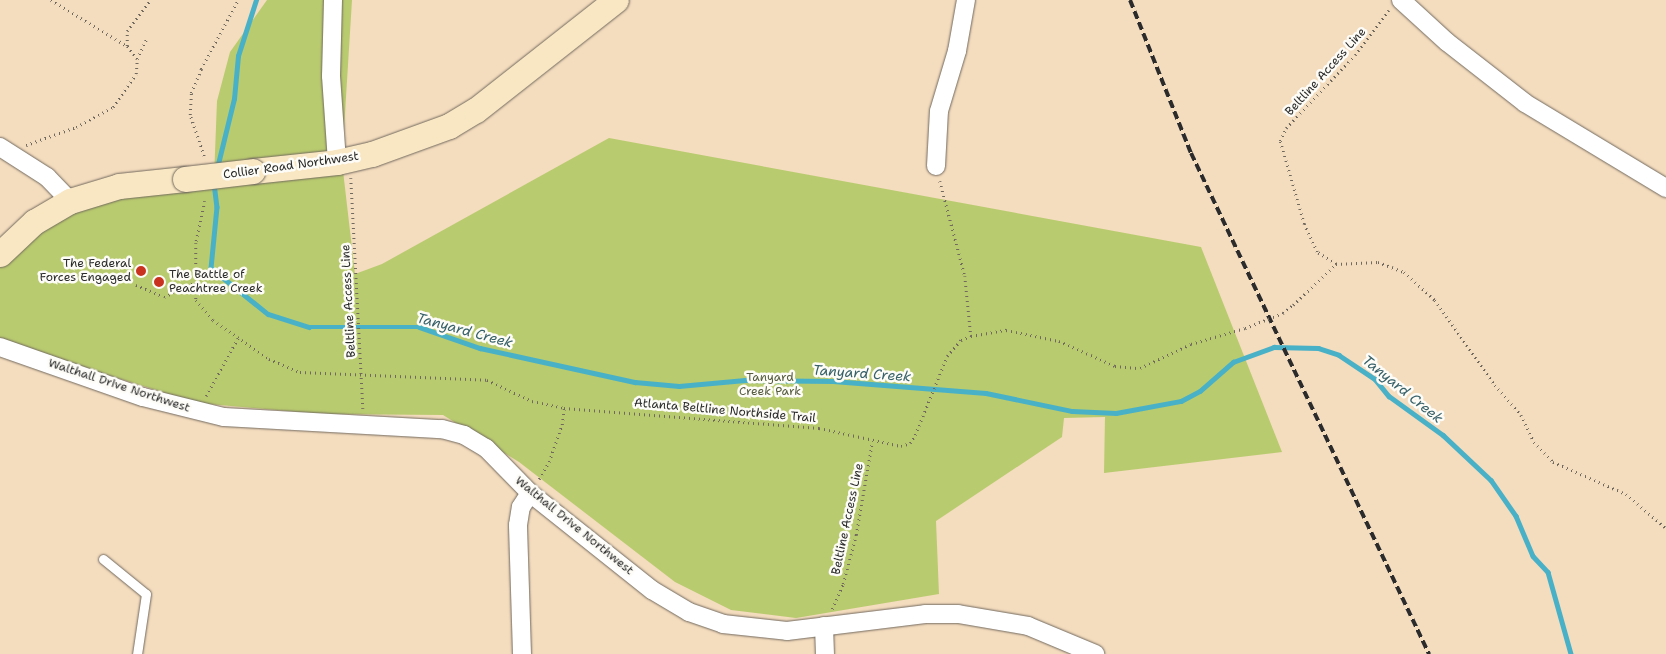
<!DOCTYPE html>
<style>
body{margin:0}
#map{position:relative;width:1666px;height:654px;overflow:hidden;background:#f4dcbe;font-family:"Shantell Sans",sans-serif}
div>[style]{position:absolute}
.green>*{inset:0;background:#b9cb6f}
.stream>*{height:4.5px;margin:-2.25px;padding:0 2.25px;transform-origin:2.25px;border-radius:2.25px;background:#49b1c7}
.path>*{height:2.5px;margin-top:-1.25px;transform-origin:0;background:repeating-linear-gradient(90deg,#71695e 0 1px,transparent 0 5px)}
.roads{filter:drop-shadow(0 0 1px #71695e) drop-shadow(0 0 1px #71695e)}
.lane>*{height:9px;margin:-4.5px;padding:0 4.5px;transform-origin:4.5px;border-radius:4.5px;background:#fff}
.street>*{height:18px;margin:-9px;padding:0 9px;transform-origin:9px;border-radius:9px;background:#fff}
.secondary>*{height:25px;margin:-12.5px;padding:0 12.5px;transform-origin:12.5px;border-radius:12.5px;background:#f9e7c3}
.rail>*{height:4px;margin-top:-2px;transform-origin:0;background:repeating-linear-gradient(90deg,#2b2b2b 0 8px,transparent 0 12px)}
.path-bridge>*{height:2.5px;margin-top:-1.25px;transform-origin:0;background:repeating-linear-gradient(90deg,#71695e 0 1px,transparent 0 5px)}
.bridges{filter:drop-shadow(0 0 1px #71695e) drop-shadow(0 0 1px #71695e)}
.secondary-bridge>*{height:25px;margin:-12.5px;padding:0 12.5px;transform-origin:12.5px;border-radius:12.5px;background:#f9e7c3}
.dots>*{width:14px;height:14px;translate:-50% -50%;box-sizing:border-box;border:2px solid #fdfcf7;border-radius:50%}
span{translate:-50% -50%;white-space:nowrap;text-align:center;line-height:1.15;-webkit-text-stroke:5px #fdfcf7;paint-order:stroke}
.street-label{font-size:12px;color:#2b2b2b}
.poi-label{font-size:12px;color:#2b2b2b}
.right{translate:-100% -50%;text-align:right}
.left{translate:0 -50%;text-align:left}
.park-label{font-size:12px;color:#565b3f}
.water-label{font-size:14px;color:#376169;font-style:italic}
</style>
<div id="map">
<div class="green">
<i style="clip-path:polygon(267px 0,352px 0,342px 162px,355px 274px,382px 264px,609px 138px,1201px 247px,1282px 452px,1104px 473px,1105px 417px,1064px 418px,1062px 437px,936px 521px,939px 594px,796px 618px,731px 610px,675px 582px,519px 462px,443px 415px,320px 414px,197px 403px,0 341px,0 266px,17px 246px,69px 212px,157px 185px,214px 178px,217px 101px,230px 52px)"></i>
</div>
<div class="stream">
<i style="left:217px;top:168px;width:71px;rotate:-76.2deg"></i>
<i style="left:234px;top:99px;width:43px;rotate:-84.7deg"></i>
<i style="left:238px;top:56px;width:59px;rotate:-72.2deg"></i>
<i style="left:214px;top:183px;width:24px;rotate:83deg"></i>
<i style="left:217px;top:207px;width:61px;rotate:95.6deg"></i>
<i style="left:211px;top:268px;width:73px;rotate:38.9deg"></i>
<i style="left:268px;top:314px;width:43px;rotate:17.6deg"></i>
<i style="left:309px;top:327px;width:110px"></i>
<i style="left:419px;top:327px;width:65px;rotate:19deg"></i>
<i style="left:480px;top:348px;width:159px;rotate:12.4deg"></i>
<i style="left:635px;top:382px;width:44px;rotate:5.2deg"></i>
<i style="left:679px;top:386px;width:66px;rotate:-5.2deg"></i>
<i style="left:745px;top:380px;width:88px;rotate:0.7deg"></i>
<i style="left:833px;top:381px;width:153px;rotate:4.5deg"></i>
<i style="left:986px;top:393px;width:88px;rotate:11.8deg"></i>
<i style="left:1072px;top:411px;width:44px;rotate:2.6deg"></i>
<i style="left:1116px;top:413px;width:66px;rotate:-10.5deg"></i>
<i style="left:1181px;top:401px;width:21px;rotate:-28deg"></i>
<i style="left:1200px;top:391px;width:44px;rotate:-41.3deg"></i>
<i style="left:1233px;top:362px;width:44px;rotate:-20.1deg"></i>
<i style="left:1274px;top:347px;width:44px;rotate:1.3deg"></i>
<i style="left:1318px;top:348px;width:22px;rotate:18deg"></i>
<i style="left:1339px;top:355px;width:43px;rotate:33.7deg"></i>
<i style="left:1375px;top:379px;width:22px;rotate:51deg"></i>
<i style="left:1389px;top:396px;width:67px;rotate:35.8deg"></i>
<i style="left:1443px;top:435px;width:66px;rotate:43.2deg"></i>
<i style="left:1491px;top:480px;width:44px;rotate:55.2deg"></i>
<i style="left:1516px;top:516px;width:43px;rotate:67deg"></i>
<i style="left:1533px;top:556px;width:22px;rotate:47deg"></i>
<i style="left:1548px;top:572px;width:85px;rotate:74.3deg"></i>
</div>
<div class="path">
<i style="left:51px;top:0;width:89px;rotate:31.2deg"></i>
<i style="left:137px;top:59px;width:16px;rotate:-128deg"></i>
<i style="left:127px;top:46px;width:15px;rotate:-90deg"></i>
<i style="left:127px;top:31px;width:39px;rotate:-53deg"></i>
<i style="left:26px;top:145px;width:53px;rotate:-19.8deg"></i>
<i style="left:76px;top:127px;width:42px;rotate:-28.4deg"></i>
<i style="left:113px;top:107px;width:40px;rotate:-55.1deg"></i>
<i style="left:136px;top:74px;width:15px;rotate:-86deg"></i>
<i style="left:137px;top:59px;width:23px;rotate:-65deg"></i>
<i style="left:204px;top:156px;width:43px;rotate:-108.9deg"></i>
<i style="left:190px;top:115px;width:22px;rotate:-87deg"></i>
<i style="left:191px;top:93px;width:26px;rotate:-67deg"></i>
<i style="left:201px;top:69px;width:78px;rotate:-61.8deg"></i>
<i style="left:351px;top:178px;width:231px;rotate:87deg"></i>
<i style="left:940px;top:181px;width:98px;rotate:75.3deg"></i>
<i style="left:965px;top:276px;width:60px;rotate:84.3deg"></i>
<i style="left:205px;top:201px;width:43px;rotate:102.1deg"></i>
<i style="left:196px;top:243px;width:57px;rotate:90deg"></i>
<i style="left:196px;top:300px;width:26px;rotate:50deg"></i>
<i style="left:213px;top:320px;width:68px;rotate:34.9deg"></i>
<i style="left:269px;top:359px;width:34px;rotate:23deg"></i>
<i style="left:300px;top:372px;width:187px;rotate:2.4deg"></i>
<i style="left:487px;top:380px;width:50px;rotate:25deg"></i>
<i style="left:532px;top:401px;width:33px;rotate:12deg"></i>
<i style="left:564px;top:408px;width:256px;rotate:4.5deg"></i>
<i style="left:819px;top:428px;width:84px;rotate:12.4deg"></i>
<i style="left:901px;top:446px;width:9px;rotate:-18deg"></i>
<i style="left:910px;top:443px;width:9px;rotate:-58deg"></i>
<i style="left:915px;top:435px;width:85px;rotate:-67.9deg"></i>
<i style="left:947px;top:356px;width:21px;rotate:-49deg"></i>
<i style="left:961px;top:340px;width:11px;rotate:-22deg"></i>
<i style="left:971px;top:336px;width:36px;rotate:-10deg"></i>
<i style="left:1006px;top:330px;width:54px;rotate:11.7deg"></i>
<i style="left:1059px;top:341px;width:61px;rotate:24.1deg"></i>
<i style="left:1115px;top:366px;width:25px;rotate:5deg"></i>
<i style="left:1140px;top:368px;width:56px;rotate:-25.2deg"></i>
<i style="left:1191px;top:344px;width:56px;rotate:-16.5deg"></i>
<i style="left:1336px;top:264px;width:22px;rotate:-148deg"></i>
<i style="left:1317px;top:252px;width:31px;rotate:-115deg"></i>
<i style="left:1304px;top:224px;width:86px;rotate:-106.1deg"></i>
<i style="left:1280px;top:141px;width:14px;rotate:-65deg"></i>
<i style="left:1286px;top:128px;width:100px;rotate:-46.6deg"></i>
<i style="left:1355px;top:55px;width:56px;rotate:-52.9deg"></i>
<i style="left:136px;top:285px;width:30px;rotate:23deg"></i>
<i style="left:164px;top:297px;width:34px;rotate:-26deg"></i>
<i style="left:1293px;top:305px;width:59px;rotate:-43.6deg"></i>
<i style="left:1336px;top:264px;width:42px;rotate:-2.7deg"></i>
<i style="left:1378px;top:262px;width:28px;rotate:21deg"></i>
<i style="left:1404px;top:272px;width:42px;rotate:42.1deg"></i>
<i style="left:1435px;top:300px;width:104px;rotate:54.8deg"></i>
<i style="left:1495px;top:385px;width:40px;rotate:49deg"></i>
<i style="left:1521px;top:415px;width:30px;rotate:64deg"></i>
<i style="left:1534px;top:442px;width:28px;rotate:46deg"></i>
<i style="left:1553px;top:462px;width:80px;rotate:23.7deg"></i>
<i style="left:1626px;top:494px;width:52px;rotate:40.4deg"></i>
<i style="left:206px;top:396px;width:66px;rotate:-61.1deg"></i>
<i style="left:539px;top:479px;width:20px;rotate:-60deg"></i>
<i style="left:549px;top:462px;width:39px;rotate:-71deg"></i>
<i style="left:562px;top:425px;width:17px;rotate:-83deg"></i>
<i style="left:832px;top:609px;width:27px;rotate:-66deg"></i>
<i style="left:843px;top:584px;width:51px;rotate:-75.1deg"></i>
<i style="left:856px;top:535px;width:94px;rotate:-80.2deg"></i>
</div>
<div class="roads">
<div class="lane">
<i style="left:103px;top:559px;width:55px;rotate:39.1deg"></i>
<i style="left:146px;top:594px;width:61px;rotate:98.5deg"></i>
</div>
<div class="street">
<i style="left:333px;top:0;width:76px;rotate:91.5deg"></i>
<i style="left:331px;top:76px;width:86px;rotate:86deg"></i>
<i style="left:1401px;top:0;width:62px;rotate:42.4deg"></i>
<i style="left:1447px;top:42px;width:99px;rotate:38deg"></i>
<i style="left:1525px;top:103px;width:165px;rotate:31.1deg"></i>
<i style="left:0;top:147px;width:56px;rotate:32.6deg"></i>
<i style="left:47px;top:177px;width:33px;rotate:46deg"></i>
<i style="left:936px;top:166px;width:55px;rotate:-86.9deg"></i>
<i style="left:939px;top:111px;width:63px;rotate:-73.3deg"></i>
<i style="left:957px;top:51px;width:52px;rotate:-80deg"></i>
<i style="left:0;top:347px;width:151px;rotate:19.3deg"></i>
<i style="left:143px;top:397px;width:83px;rotate:13.9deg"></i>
<i style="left:224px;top:417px;width:218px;rotate:3.2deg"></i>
<i style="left:442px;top:429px;width:23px;rotate:15deg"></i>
<i style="left:464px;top:435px;width:26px;rotate:31deg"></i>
<i style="left:486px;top:448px;width:63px;rotate:45.6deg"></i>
<i style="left:530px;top:493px;width:156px;rotate:38.5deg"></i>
<i style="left:652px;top:590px;width:43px;rotate:30.7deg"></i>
<i style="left:689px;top:612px;width:36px;rotate:19deg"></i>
<i style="left:723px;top:624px;width:64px;rotate:6.2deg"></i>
<i style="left:787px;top:631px;width:139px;rotate:-7deg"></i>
<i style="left:925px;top:614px;width:33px"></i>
<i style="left:958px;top:614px;width:71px;rotate:9.7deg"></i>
<i style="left:1028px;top:626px;width:73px;rotate:22.7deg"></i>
<i style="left:824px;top:626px;width:28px;rotate:88deg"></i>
<i style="left:522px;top:654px;width:129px;rotate:-91.8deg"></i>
<i style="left:518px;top:525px;width:18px;rotate:-81deg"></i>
<i style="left:521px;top:507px;width:17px;rotate:-57deg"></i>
</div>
<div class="secondary">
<i style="left:253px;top:171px;width:84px;rotate:-6.1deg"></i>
<i style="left:337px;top:162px;width:36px;rotate:-13deg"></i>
<i style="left:372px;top:154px;width:82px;rotate:-20deg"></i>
<i style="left:449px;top:126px;width:31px;rotate:-31deg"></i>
<i style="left:476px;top:110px;width:178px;rotate:-38.2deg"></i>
<i style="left:0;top:254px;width:47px;rotate:-43.3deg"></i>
<i style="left:34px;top:222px;width:42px;rotate:-30.3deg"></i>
<i style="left:70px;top:201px;width:51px;rotate:-17deg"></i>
<i style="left:119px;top:186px;width:66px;rotate:-6.1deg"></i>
</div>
</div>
<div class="rail">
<i style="left:1130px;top:0;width:165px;rotate:68.3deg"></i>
<i style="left:1191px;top:153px;width:555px;rotate:64.59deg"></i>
</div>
<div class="path-bridge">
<i style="left:1245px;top:328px;width:41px;rotate:-21.5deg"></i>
<i style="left:1283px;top:313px;width:13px;rotate:-39deg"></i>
</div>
<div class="bridges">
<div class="secondary-bridge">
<i style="left:185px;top:179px;width:68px;rotate:-6.7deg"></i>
</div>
</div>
<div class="dots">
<i style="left:141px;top:271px;background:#c8321e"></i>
<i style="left:159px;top:282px;background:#c8321e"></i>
</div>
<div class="street-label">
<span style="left:1326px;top:72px;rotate:-48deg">Beltline Access Line</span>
<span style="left:291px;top:166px;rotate:-8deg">Collier Road Northwest</span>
<span style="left:349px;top:301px;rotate:-93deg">Beltline Access Line</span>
<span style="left:119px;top:386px;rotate:18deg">Walthall Drive Northwest</span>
<span style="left:725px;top:411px;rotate:5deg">Atlanta Beltline Northside Trail</span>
<span style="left:848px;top:519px;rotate:-78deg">Beltline Access Line</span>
<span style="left:574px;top:526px;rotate:39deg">Walthall Drive Northwest</span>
</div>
<div class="poi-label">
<span class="right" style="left:131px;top:271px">The Federal<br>Forces Engaged</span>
<span class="left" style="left:169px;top:282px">The Battle of<br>Peachtree Creek</span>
</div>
<div class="park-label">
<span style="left:770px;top:385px">Tanyard<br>Creek Park</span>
</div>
<div class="water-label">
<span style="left:465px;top:330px;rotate:15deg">Tanyard Creek</span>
<span style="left:862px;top:373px;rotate:4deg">Tanyard Creek</span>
<span style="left:1403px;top:389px;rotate:39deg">Tanyard Creek</span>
</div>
</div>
